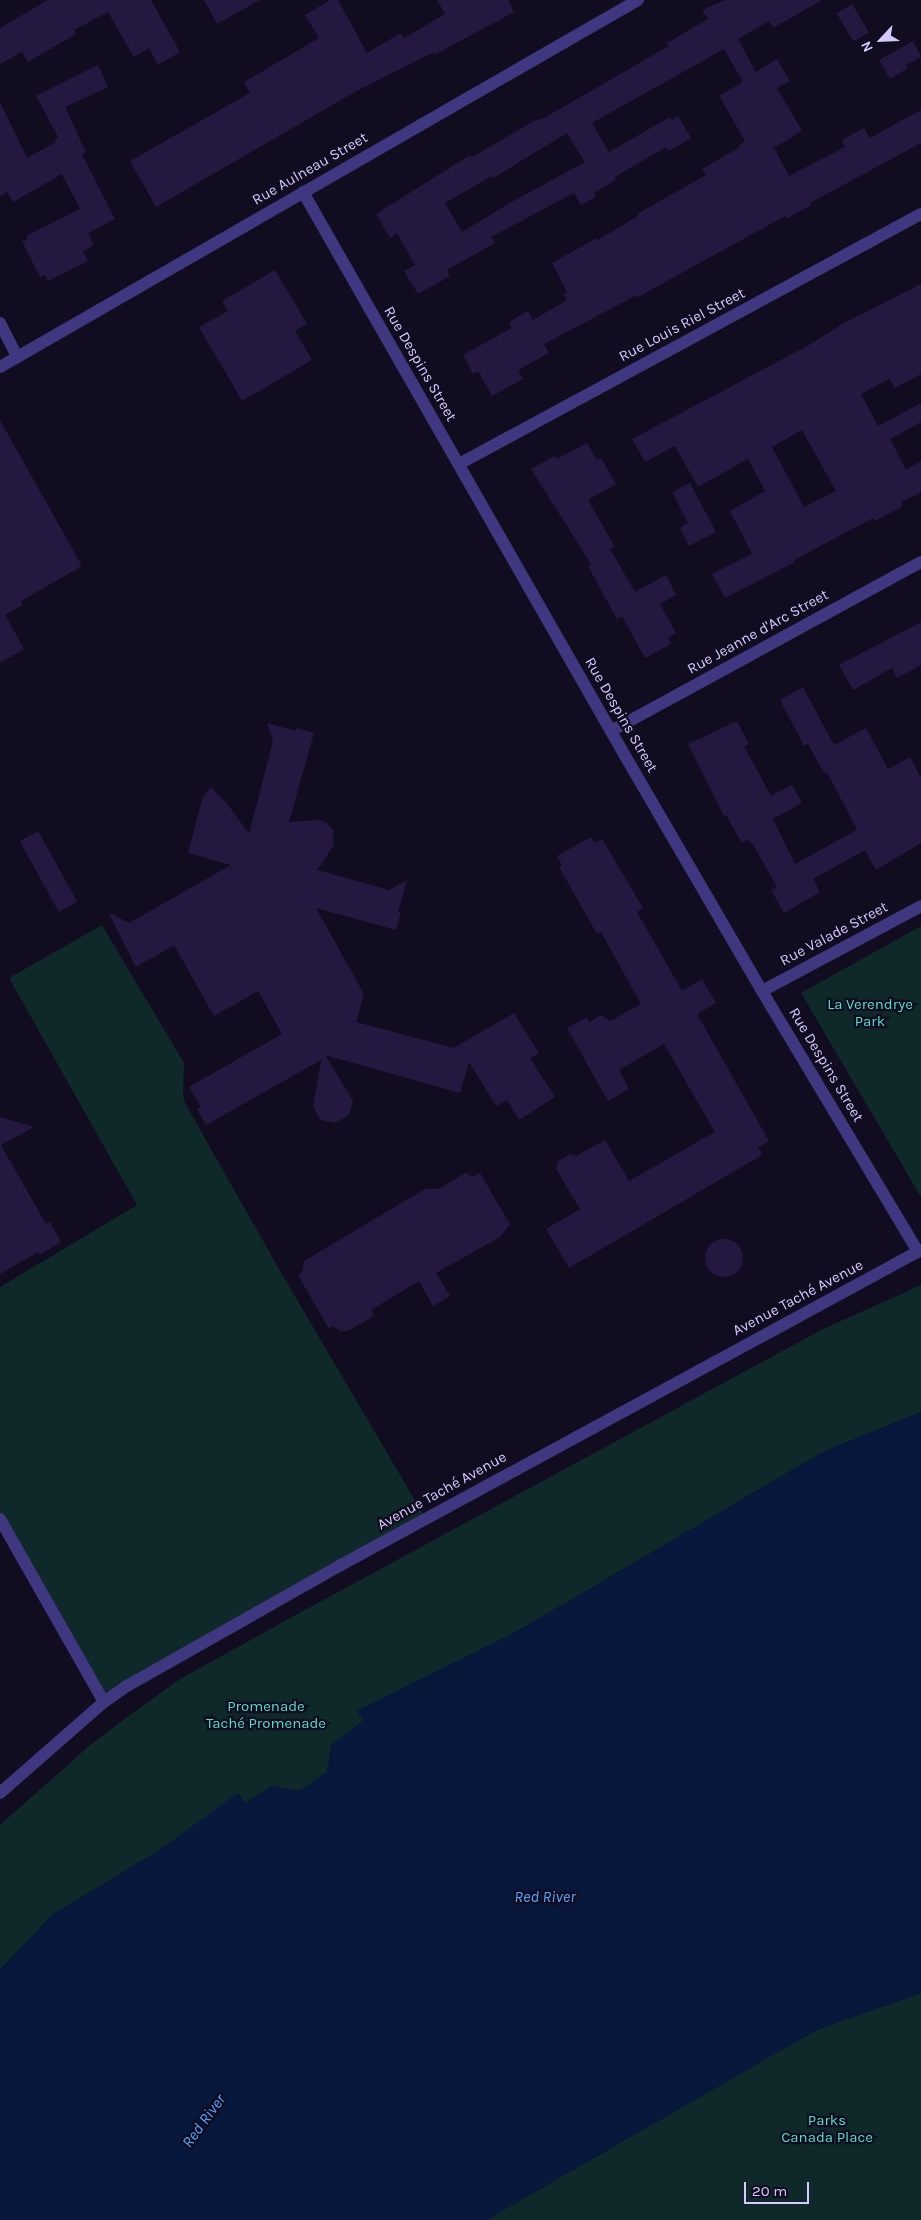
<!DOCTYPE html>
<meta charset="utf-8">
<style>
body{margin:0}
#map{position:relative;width:921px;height:2220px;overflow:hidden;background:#110c1f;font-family:Karla,sans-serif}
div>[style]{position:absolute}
.green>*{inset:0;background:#0f2829}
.water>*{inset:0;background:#08173c}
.building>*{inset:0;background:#241840;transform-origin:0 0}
.round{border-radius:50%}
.minor>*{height:12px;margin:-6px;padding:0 6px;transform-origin:6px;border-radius:6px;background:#3f377f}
.tertiary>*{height:12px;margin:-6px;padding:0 6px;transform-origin:6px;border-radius:6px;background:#3f377f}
span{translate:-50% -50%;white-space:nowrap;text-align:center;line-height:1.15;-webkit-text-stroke:4.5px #110c1f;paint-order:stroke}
.street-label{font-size:15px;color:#d5caff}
.park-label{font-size:15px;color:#56dfc8}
.water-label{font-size:16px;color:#58a4ff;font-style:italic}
.north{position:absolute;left:856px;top:15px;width:50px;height:50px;-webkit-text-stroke:4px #110c1f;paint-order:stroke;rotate:245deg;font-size:14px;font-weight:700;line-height:20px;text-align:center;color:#d5caff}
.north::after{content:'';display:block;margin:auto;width:18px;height:22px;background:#d5caff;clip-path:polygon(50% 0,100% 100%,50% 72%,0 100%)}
.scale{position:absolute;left:744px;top:2182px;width:65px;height:22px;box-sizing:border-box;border:2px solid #d5caff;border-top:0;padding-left:6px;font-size:15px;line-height:18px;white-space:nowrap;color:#d5caff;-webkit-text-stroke:4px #110c1f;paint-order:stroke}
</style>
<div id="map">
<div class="green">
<i style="clip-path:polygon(102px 925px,184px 1063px,183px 1096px,185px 1103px,279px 1269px,426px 1519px,104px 1702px,0 1519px,0 1287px,137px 1205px,9px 978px)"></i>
<i style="clip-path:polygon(921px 926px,921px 1197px,801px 993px)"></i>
<i style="clip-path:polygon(921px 1285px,921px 1412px,823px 1452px,516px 1632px,357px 1711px,364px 1720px,332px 1745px,327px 1772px,300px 1791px,272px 1786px,245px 1803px,238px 1794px,161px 1849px,52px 1915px,0 1970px,0 1825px,89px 1746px,123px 1720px,180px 1679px,303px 1611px,823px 1329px)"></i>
<i style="clip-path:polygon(921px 1993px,921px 2220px,486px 2220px,816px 2030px)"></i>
</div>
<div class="water">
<i style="clip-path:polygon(921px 1412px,921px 1993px,816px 2030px,486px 2220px,0 2220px,0 1970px,52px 1915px,161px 1849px,238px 1793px,245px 1803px,272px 1786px,300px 1791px,327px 1772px,331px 1745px,364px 1720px,357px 1711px,516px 1632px,823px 1452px)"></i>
</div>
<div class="building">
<i style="clip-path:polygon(48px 0,151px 0,180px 52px,158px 65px,149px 48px,134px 57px,108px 12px,74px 30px,76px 34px,28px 62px,22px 52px,0 64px,0 28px)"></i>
<i style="clip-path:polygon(204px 0,260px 0,217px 24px)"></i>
<i style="clip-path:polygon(330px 0,338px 0,367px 53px,401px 33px,404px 38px,445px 14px,437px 0,508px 0,514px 12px,434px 55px,433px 53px,424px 57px,353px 93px,156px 207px,130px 161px,250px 93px,244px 82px,319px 38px,305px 15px)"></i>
<i style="clip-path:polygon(evenodd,725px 0,822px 0,773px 28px,769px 21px,738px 39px,756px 72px,777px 59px,790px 81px,777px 88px,802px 131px,774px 148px,789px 176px,845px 147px,842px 140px,864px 128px,870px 138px,921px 110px,921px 143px,810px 203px,811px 205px,786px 219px,785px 216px,638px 297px,637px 295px,544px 344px,549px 353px,518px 370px,523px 379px,492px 396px,478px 371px,473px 374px,463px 355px,512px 328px,509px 322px,528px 311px,533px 320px,567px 300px,563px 294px,567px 292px,552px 263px,597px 238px,598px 240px,638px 216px,637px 214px,706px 175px,702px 169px,740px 147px,739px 145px,745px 141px,719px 96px,743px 82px,724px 49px,592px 123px,609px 152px,670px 117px,672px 120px,678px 116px,691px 138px,669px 151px,666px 147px,615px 177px,616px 180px,594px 193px,596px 197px,581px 205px,574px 193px,491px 237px,495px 243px,447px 270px,450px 276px,418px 294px,404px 271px,415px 265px,397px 233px,390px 238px,376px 214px,470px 155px,472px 157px,534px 121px,544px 118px,669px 46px,667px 43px,708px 19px,702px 10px,725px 0,567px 133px,585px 162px,508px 204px,462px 232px,445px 203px,492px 176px,493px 178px,567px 133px)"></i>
<i style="left:852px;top:4px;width:33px;height:18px;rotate:59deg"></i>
<i style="clip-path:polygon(913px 41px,921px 57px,906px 65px,908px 68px,890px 79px,879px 60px)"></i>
<i style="clip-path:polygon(98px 65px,108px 87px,65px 107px,86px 152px,82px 154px,115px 219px,88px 233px,94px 245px,83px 251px,88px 261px,48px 281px,45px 275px,40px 277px,22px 241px,28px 239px,26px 236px,80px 209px,62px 174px,13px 202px,7px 192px,0 196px,0 102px,27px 158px,56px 142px,55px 139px,58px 137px,36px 96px)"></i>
<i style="clip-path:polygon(275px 270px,307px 324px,295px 331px,312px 360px,242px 401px,199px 327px,228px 311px,222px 301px)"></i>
<i style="clip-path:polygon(evenodd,921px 284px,921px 374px,895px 388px,889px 379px,861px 394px,878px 426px,921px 403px,921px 422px,890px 439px,906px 470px,921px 461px,921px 492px,901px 502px,903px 506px,875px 521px,873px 518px,794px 560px,795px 562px,725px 598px,712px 574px,752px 554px,730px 511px,765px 491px,748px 459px,698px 487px,675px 446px,645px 462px,632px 439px,809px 345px,844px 323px,921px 284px,802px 430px,836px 491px,804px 507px,772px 447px,802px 430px)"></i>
<i style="clip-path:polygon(0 420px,82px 566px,21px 601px,23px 605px,5px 615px,24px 649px,0 663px)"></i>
<i style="clip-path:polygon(587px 443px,597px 460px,601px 458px,616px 484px,588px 500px,615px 547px,610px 549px,635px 592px,666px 575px,676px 595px,660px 604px,676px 633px,668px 638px,671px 644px,645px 658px,622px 616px,617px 619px,588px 566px,591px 564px,531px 469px,554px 456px,557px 459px)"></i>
<i style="clip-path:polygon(690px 483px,716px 532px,689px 546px,680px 528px,688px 523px,672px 492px)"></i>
<i style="clip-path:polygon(921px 622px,921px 665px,897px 678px,892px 668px,853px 690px,839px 665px)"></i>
<i style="clip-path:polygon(803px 687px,834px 745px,866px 728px,888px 769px,910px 757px,921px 778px,921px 843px,876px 870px,865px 850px,813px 879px,820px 892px,784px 913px,771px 890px,777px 887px,754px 846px,748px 839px,742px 843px,726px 815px,724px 816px,688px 744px,737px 721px,749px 744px,744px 746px,771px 796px,792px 785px,802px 803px,773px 819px,795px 864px,857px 830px,827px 772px,824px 773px,808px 744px,804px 746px,780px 700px)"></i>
<i style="clip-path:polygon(267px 723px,296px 731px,297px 728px,314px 733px,289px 822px,319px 820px,327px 823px,333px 830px,334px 845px,317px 870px,389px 890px,407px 880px,398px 912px,401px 912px,396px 930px,316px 908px,364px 994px,356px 1022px,454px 1048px,514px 1013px,539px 1053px,530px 1058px,555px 1097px,519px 1120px,507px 1100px,496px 1106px,469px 1062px,460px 1093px,325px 1055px,353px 1101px,349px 1115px,335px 1123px,321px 1120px,313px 1107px,321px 1060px,206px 1125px,197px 1109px,201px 1107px,189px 1087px,282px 1034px,258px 991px,214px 1016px,174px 945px,136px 967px,108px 912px,129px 923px,231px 865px,188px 853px,203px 796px,211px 787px,229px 806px,249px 834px,273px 741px)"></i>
<i style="left:38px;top:831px;width:81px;height:21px;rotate:61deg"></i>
<i style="clip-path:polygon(591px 837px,595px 843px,602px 839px,643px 908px,637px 912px,682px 991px,702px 979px,716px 1003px,697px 1014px,769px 1141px,758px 1147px,762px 1155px,569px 1268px,546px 1229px,580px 1209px,556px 1169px,558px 1161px,570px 1154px,576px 1156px,605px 1140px,629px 1181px,715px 1132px,664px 1044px,619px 1070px,629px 1089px,608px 1101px,567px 1028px,587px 1017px,589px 1022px,601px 1015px,610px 1021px,641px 1004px,601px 932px,597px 934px,559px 867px,562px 865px,557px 856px)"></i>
<i style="clip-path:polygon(0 1117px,34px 1127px,1px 1145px,46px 1224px,50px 1222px,61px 1242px,40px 1255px,38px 1252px,0 1274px)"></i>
<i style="clip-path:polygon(465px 1173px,473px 1177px,480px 1173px,510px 1224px,500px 1237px,436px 1273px,450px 1296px,433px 1306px,419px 1281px,371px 1310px,374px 1316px,348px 1331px,340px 1331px,333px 1326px,329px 1329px,298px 1275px,302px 1272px,304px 1261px,425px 1189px,438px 1189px)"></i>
<i class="round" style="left:705px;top:1239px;width:38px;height:38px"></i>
</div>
<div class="minor">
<i style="left:303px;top:192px;width:647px;rotate:60.27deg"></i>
<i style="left:624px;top:754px;width:274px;rotate:59.8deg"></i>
<i style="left:762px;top:991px;width:304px;rotate:59.1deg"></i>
<i style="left:0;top:323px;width:38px;rotate:63deg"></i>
<i style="left:0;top:367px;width:736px;rotate:-29.91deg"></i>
<i style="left:459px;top:464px;width:525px;rotate:-28.42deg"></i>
<i style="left:611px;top:731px;width:353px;rotate:-28.6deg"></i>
<i style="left:762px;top:991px;width:180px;rotate:-28.1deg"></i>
<i style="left:0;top:1519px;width:210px;rotate:60.4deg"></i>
</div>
<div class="tertiary">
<i style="left:0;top:1793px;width:138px;rotate:-41.2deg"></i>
<i style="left:104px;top:1702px;width:28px;rotate:-35deg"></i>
<i style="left:127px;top:1686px;width:244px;rotate:-29.5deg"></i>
<i style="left:339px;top:1566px;width:662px;rotate:-28.5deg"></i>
</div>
<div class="street-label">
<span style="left:310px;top:169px;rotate:-30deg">Rue Aulneau Street</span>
<span style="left:682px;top:325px;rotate:-28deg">Rue Louis Riel Street</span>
<span style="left:420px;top:364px;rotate:60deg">Rue Despins Street</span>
<span style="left:758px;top:632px;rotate:-29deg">Rue Jeanne d'Arc Street</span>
<span style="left:621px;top:715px;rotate:60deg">Rue Despins Street</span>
<span style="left:834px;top:934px;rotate:-28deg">Rue Valade Street</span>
<span style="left:826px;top:1065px;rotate:59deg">Rue Despins Street</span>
<span style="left:798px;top:1298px;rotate:-28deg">Avenue Taché Avenue</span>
<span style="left:442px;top:1491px;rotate:-29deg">Avenue Taché Avenue</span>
</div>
<div class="park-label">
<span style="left:870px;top:1013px">La Verendrye<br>Park</span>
<span style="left:266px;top:1715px">Promenade<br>Taché Promenade</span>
<span style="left:827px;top:2129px">Parks<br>Canada Place</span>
</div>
<div class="water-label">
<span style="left:545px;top:1897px">Red River</span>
<span style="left:204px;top:2121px;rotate:-54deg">Red River</span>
</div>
<div class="north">N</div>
<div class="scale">20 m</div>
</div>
